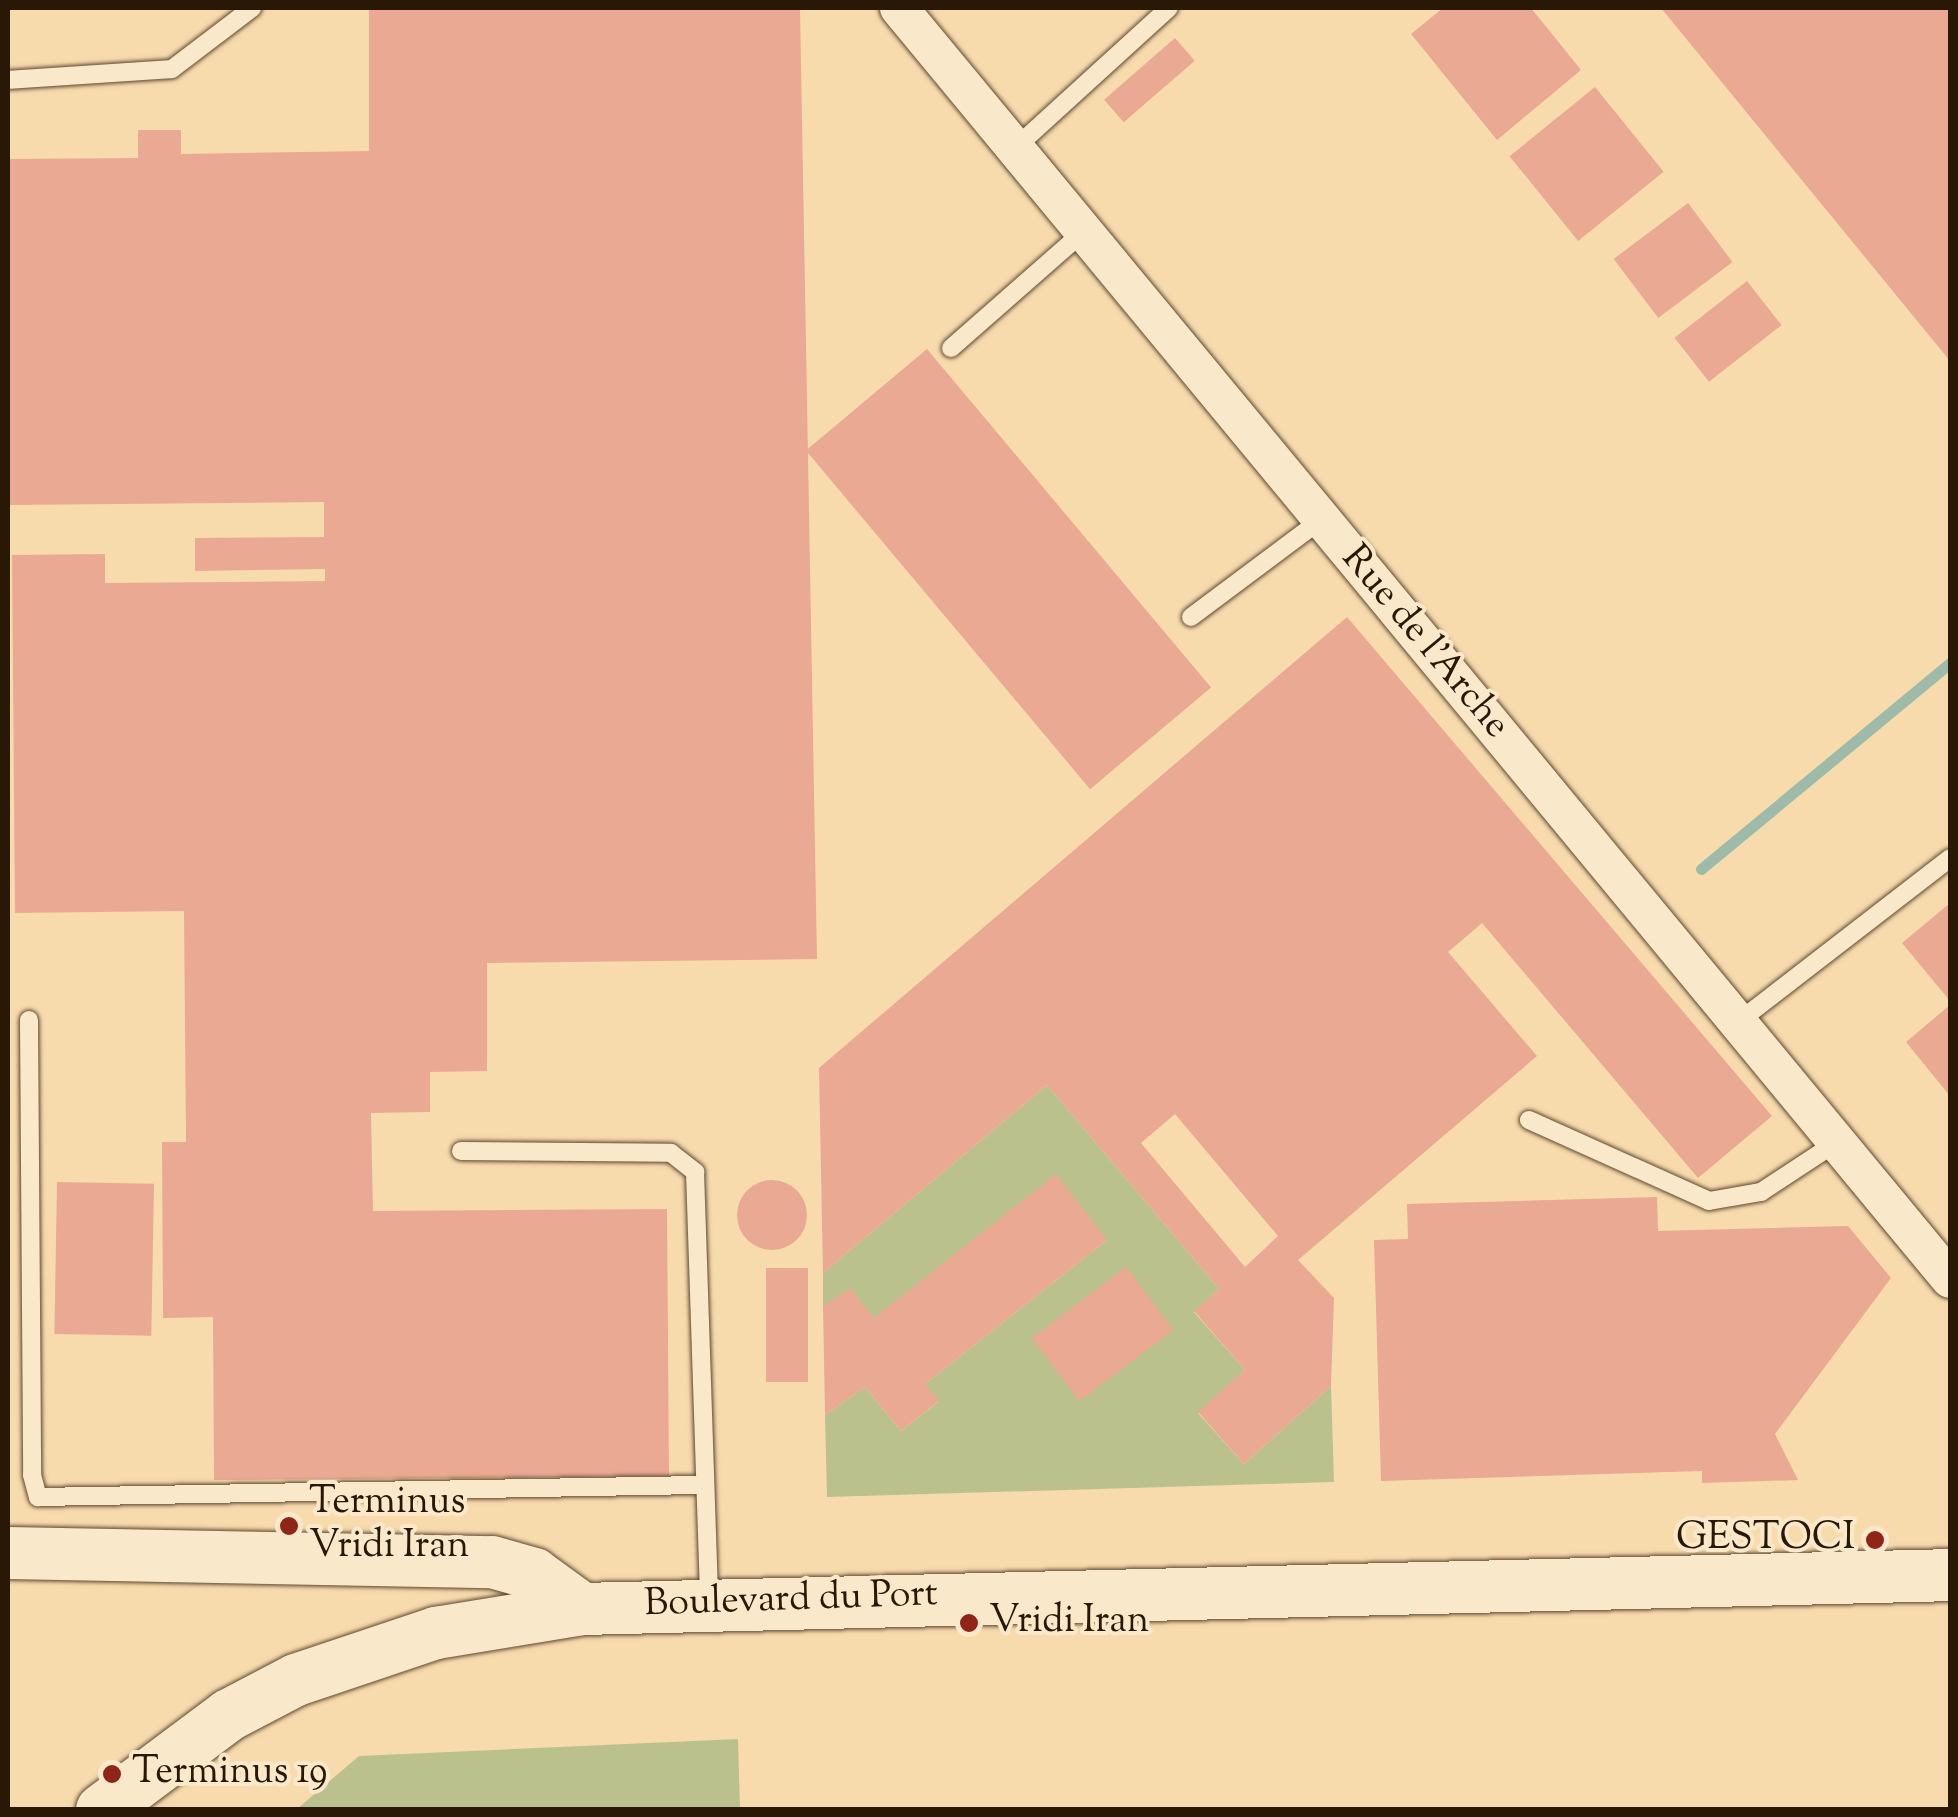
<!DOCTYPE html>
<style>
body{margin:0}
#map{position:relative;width:1958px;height:1817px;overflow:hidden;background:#f8dbad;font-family:"Sorts Mill Goudy",serif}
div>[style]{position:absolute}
.green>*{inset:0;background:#bac18c}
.stream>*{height:11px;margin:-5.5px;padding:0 5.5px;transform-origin:5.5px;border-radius:5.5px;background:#9dbba8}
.building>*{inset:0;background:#eaa992;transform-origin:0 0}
.round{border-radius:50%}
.roads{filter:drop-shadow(0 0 2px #5d492f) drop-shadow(0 0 2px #5d492f)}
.lane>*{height:18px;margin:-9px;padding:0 9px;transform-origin:9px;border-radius:9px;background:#fae8ca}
.street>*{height:38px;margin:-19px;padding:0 19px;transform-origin:19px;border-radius:19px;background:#fae8ca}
.secondary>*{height:52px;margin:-26px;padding:0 26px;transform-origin:26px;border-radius:26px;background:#fae8ca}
.dots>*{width:28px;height:28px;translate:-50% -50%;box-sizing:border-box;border:5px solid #fae8ca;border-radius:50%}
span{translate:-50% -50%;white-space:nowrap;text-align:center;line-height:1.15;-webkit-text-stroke:8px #fae8ca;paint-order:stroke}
.street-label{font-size:38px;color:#291805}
.poi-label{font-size:38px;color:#291805}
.left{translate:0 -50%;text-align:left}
.right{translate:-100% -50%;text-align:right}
.frame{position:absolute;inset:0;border:10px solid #291805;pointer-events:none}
</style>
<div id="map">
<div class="green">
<i style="clip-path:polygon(1047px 1085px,1219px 1289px,1194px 1312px,1245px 1370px,1198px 1413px,1244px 1464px,1331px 1386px,1334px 1482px,827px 1497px,825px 1415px,865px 1387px,901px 1431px,938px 1402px,925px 1384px,1107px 1240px,874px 1318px,823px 1306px,823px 1273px)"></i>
<i style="clip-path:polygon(738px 1739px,740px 1809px,297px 1809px,359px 1756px)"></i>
</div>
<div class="stream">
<i style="left:1701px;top:869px;width:323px;rotate:-39.6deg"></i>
</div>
<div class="building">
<i style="clip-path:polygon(369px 8px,800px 8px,817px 959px,487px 963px,487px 1071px,430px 1072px,430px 1112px,371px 1113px,373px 1211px,667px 1209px,669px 1476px,214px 1480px,213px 1317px,163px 1318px,162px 1142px,186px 1142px,184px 911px,15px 913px,12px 555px,105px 554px,105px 583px,325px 581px,325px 569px,195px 571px,195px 538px,324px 537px,324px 502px,9px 505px,8px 159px,138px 158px,138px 130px,181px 130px,181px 154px,369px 151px)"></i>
<i style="clip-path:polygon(1443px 8px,1531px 8px,1581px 70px,1497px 140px,1411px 34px)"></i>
<i style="clip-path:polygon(1661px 8px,1950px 8px,1950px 361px)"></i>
<i style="left:1175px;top:38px;width:30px;height:94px;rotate:49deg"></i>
<i style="left:1595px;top:87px;width:109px;height:110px;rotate:51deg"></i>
<i style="left:1688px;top:203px;width:74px;height:93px;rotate:53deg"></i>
<i style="left:1747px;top:281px;width:56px;height:92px;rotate:52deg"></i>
<i style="left:927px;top:349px;width:442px;height:158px;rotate:50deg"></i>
<i style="clip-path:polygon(evenodd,1347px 617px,1772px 1116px,1698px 1178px,1482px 923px,1448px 952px,1537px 1056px,1298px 1260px,1334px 1298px,1331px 1386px,1244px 1464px,1198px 1412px,1245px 1370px,1194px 1311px,1219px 1289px,1047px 1085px,823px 1273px,819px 1068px,1347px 617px,1175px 1114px,1278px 1236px,1245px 1267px,1141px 1143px,1175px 1114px)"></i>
<i style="clip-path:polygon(1950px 903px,1950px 1001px,1902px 943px)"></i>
<i style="clip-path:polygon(1950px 1005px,1950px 1096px,1906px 1042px)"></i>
<i style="clip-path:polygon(1056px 1174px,1107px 1240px,925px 1384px,939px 1401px,901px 1431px,865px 1387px,825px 1415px,823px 1306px,850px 1288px,874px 1318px)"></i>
<i class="round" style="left:737px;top:1180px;width:70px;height:70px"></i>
<i style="left:57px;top:1182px;width:97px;height:152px;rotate:1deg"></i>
<i style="clip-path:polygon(1657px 1197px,1658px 1231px,1848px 1226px,1891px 1278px,1775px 1434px,1798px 1480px,1702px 1483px,1702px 1471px,1381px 1481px,1374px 1240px,1408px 1239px,1407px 1204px)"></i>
<i style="left:1126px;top:1267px;width:79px;height:118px;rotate:53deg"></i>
<i style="left:766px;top:1268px;width:42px;height:114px"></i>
</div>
<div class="roads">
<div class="lane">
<i style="left:8px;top:80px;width:164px;rotate:-3.8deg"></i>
<i style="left:172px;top:69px;width:101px;rotate:-37.3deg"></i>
<i style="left:1015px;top:148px;width:208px;rotate:-42.3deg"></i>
<i style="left:951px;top:348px;width:176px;rotate:-41.3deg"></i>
<i style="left:1191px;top:617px;width:164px;rotate:-36.8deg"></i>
<i style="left:29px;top:1020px;width:455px;rotate:89.6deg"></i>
<i style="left:32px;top:1475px;width:23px;rotate:75deg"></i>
<i style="left:38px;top:1497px;width:663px;rotate:-1.04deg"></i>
<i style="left:1738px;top:1022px;width:268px;rotate:-37.7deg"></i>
<i style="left:1529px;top:1120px;width:197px;rotate:24.2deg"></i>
<i style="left:1709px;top:1201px;width:53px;rotate:-9.8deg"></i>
<i style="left:1761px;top:1192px;width:91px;rotate:-33.3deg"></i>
<i style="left:461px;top:1151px;width:210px;rotate:0.5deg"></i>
<i style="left:671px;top:1153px;width:31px;rotate:38deg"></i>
<i style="left:695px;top:1172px;width:428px;rotate:88.1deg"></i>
</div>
<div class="street">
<i style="left:899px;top:8px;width:1649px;rotate:50.41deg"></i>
</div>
<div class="secondary">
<i style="left:8px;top:1553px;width:484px;rotate:1.1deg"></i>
<i style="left:492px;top:1562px;width:44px;rotate:15.9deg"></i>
<i style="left:534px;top:1574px;width:59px;rotate:36.1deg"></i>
<i style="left:102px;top:1810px;width:159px;rotate:-36.8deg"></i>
<i style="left:229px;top:1715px;width:76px;rotate:-27.6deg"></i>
<i style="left:296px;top:1680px;width:148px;rotate:-18.6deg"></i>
<i style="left:436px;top:1633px;width:148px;rotate:-9.3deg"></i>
<i style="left:582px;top:1609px;width:1368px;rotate:-1.42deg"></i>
</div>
</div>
<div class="dots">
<i style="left:289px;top:1526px;background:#8f2418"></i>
<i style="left:1875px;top:1540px;background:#8f2418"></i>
<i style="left:969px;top:1623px;background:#8f2418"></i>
<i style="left:112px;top:1774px;background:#8f2418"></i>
</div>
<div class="street-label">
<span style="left:1424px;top:643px;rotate:50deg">Rue de l'Arche</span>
<span style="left:791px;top:1601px;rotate:-2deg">Boulevard du Port</span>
</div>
<div class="poi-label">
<span class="left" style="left:309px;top:1526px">Terminus<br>Vridi Iran</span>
<span class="right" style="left:1855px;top:1540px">GESTOCI</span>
<span class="left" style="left:989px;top:1623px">Vridi Iran</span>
<span class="left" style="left:132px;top:1774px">Terminus 19</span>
</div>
<div class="frame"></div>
</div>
